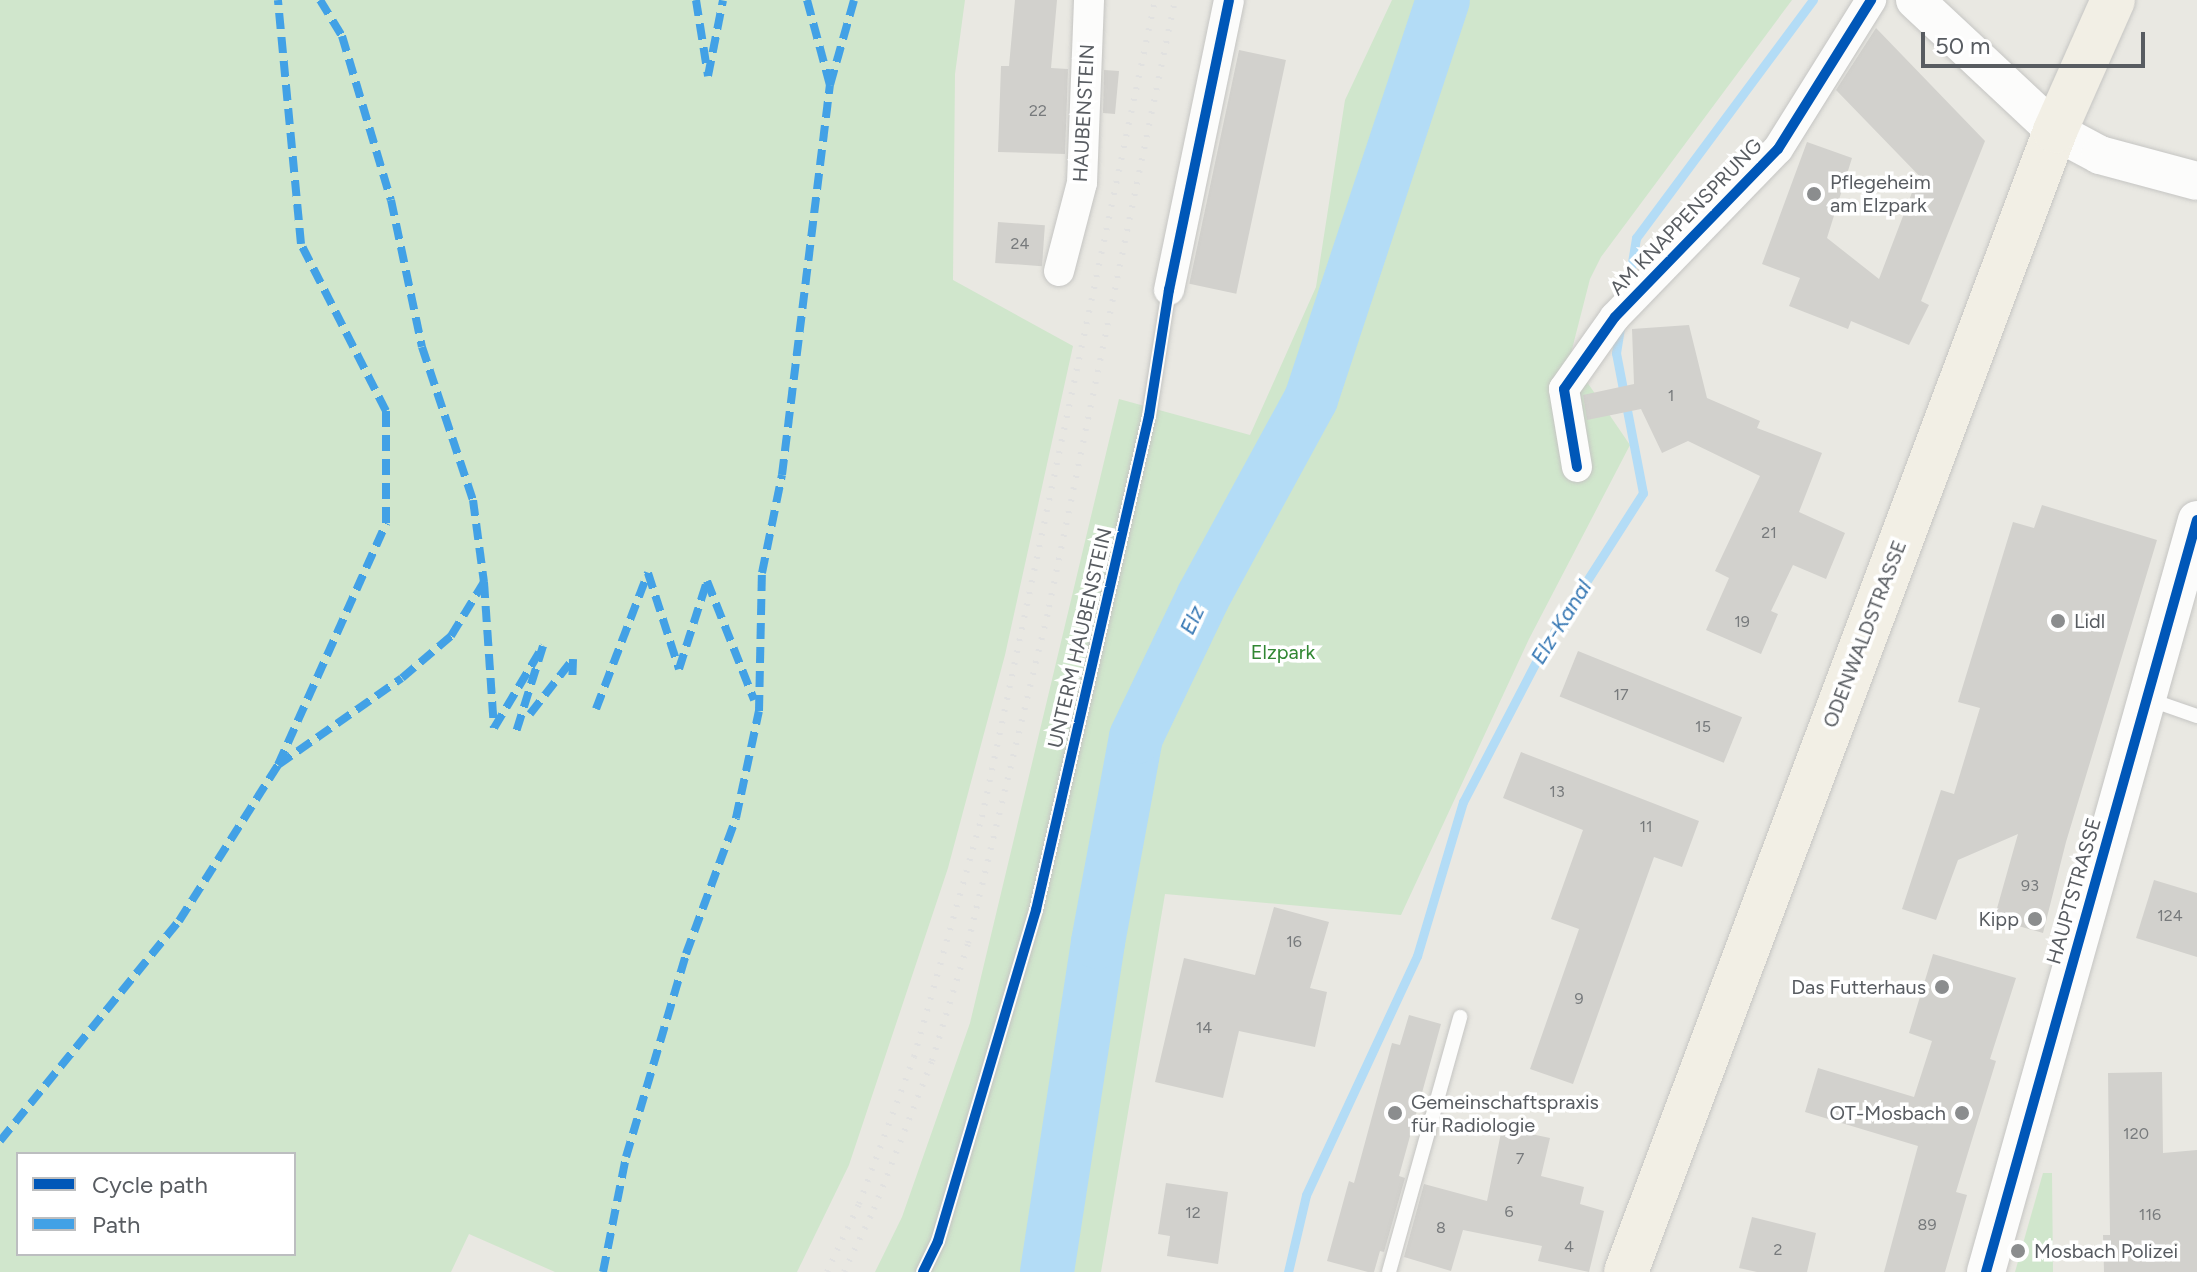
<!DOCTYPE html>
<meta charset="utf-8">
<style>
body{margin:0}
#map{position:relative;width:2197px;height:1272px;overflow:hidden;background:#e9e8e2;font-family:Figtree,sans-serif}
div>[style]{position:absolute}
.green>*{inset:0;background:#d0e6cc}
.stream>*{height:9px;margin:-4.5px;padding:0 4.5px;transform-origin:4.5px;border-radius:4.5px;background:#b3dcf6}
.river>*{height:54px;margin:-27px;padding:0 27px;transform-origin:27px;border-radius:27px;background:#b3dcf6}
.building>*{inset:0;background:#d2d1cd;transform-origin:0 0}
.roads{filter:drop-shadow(0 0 2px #c5c5c3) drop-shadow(0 0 2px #c5c5c3)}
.service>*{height:14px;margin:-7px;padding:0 7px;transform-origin:7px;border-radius:7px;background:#fcfcfb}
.minor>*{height:30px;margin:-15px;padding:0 15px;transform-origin:15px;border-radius:15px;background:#fcfcfb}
.tertiary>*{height:38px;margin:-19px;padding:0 19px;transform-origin:19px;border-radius:19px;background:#fcfcfb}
.primary>*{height:44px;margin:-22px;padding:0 22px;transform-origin:22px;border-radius:22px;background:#f2efe5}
.rail>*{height:6px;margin-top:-3px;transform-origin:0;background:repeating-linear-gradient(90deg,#e1e1e0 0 2px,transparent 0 12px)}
.quiet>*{height:8px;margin-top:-4px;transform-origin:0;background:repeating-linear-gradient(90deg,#42a1e6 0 16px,transparent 0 24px)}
.cycleway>*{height:10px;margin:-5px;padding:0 5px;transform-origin:5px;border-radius:5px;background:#0057b8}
.dots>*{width:22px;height:22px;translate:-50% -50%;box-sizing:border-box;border:4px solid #fff;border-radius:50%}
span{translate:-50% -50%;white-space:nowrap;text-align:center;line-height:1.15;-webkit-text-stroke:7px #fff;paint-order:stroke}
.number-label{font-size:16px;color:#777a7c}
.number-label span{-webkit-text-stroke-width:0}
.street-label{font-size:20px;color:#585c61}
.poi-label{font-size:20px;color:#585c61}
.left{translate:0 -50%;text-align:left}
.right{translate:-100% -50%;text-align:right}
.park-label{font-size:20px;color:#318733}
.water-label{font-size:22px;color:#3778b4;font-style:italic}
.legend{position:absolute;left:16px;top:1152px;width:280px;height:104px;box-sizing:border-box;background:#fff;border:2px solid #bcbec0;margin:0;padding:10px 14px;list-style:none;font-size:24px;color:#585c61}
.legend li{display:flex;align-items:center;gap:16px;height:40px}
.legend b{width:40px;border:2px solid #bcbec0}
.scale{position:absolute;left:1921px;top:32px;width:224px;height:36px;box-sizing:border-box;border:4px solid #585c61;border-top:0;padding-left:10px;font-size:24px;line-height:28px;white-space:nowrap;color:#585c61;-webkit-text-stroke:6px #fff;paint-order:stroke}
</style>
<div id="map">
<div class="green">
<i style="clip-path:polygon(evenodd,0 0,965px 0,955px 74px,953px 280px,1073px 346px,1005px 655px,948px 868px,849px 1165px,797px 1272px,555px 1272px,469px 1234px,451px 1272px,0 1272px,0 0,18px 1154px,294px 1154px,294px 1254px,18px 1254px,18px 1154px)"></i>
<i style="clip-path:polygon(1392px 0,1792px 0,1601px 257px,1590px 279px,1570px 357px,1630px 445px,1529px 639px,1401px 915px,1165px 894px,1101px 1272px,875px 1272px,902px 1217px,970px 1023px,1119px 399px,1250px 435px,1316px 287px,1345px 100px)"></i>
<i style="clip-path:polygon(2043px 1173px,2052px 1173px,2053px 1272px,2015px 1272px)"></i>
</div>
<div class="stream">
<i style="left:1627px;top:293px;width:56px;rotate:-80.7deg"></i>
<i style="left:1636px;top:238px;width:297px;rotate:-53.4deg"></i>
<i style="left:1288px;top:1272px;width:79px;rotate:-76.8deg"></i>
<i style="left:1306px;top:1195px;width:264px;rotate:-65.1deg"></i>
<i style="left:1417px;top:956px;width:161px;rotate:-73.4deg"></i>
<i style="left:1463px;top:802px;width:167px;rotate:-62.5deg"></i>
<i style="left:1540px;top:654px;width:191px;rotate:-57.4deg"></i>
<i style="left:1643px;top:493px;width:143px;rotate:-100.9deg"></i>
<i style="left:1616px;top:353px;width:26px;rotate:-81deg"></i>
</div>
<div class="river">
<i style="left:1047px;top:1272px;width:334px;rotate:-81.2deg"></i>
<i style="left:1098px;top:942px;width:208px;rotate:-79.5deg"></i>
<i style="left:1136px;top:737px;width:155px;rotate:-64.4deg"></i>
<i style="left:1203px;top:597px;width:226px;rotate:-61.4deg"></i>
<i style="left:1311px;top:399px;width:420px;rotate:-71.7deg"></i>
</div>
<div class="building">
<i style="clip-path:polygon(1015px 0,1057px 0,1051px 68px,1068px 69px,1065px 154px,998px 152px,1001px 66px,1009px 66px)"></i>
<i style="clip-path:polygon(1876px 28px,1985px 141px,1921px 301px,1929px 305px,1909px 345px,1851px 321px,1848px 329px,1789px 306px,1800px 278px,1762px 264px,1807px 142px,1852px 158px,1827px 238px,1879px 279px,1916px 182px,1930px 187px,1836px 90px)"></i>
<i style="left:1239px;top:50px;width:48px;height:239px;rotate:12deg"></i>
<i style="clip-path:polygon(1104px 70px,1119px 71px,1115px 114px,1103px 113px)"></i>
<i style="left:998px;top:222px;width:47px;height:41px;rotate:4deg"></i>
<i style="clip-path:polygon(1689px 325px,1707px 398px,1760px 421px,1757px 428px,1822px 453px,1799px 512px,1845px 533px,1826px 579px,1793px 565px,1771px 611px,1778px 614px,1761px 654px,1706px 630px,1729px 578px,1715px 571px,1760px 476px,1688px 441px,1662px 453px,1641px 409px,1587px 420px,1583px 395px,1634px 384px,1632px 329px)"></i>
<i style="clip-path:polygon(2042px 505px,2157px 540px,2066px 842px,2043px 933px,1994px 919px,2018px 834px,1958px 860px,1936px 920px,1902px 909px,1941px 790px,1954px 794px,1980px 708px,1958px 702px,2013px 522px,2034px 528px)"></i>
<i style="left:1578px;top:651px;width:177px;height:49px;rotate:22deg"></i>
<i style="clip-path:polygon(1521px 752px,1699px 821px,1682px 867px,1654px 857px,1573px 1084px,1530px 1069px,1579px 929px,1551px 919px,1583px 830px,1503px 798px)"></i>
<i style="clip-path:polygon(2154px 880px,2197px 893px,2197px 957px,2136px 938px)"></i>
<i style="clip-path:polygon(1274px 907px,1329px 922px,1310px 988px,1327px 992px,1315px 1047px,1239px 1031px,1223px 1098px,1155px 1082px,1184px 958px,1255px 975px)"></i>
<i style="clip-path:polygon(1933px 954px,2016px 978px,1990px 1059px,1996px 1061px,1956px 1192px,1967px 1195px,1945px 1272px,1884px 1272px,1918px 1146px,1805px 1112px,1818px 1068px,1914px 1097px,1932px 1041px,1909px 1033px)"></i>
<i style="clip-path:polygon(1409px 1015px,1441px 1024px,1399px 1176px,1405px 1178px,1384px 1252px,1380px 1251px,1374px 1272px,1368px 1272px,1327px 1261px,1349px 1181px,1354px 1183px,1392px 1043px,1400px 1045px)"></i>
<i style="clip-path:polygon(2162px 1072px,2163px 1153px,2197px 1150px,2197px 1272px,2104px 1272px,2103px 1235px,2110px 1235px,2108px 1073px)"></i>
<i style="clip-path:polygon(1502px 1128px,1550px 1138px,1541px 1176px,1584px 1187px,1580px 1204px,1604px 1211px,1589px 1272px,1538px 1261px,1542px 1246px,1463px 1230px,1451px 1271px,1404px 1257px,1424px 1184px,1487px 1201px)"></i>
<i style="clip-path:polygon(1166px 1183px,1228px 1192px,1218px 1264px,1167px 1256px,1170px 1236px,1158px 1234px)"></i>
<i style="clip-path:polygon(1752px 1217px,1816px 1233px,1807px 1272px,1757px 1272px,1739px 1268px)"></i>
</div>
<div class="roads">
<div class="service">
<i style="left:2148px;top:699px;width:52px;rotate:19.1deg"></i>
<i style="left:923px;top:1272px;width:34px;rotate:-64deg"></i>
<i style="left:938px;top:1241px;width:345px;rotate:-73.5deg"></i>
<i style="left:1036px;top:910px;width:507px;rotate:-77.12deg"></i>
<i style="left:1149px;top:416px;width:128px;rotate:-81deg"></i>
<i style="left:1389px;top:1272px;width:265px;rotate:-74.4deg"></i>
</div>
<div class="minor">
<i style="left:1059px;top:271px;width:91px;rotate:-75.4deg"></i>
<i style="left:1082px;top:183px;width:183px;rotate:-87.8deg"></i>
<i style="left:1169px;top:290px;width:296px;rotate:-78.3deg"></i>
<i style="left:1577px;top:467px;width:79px;rotate:-99.5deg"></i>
<i style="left:1564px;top:389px;width:88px;rotate:-54.7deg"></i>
<i style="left:1615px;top:317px;width:234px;rotate:-45.9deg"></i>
<i style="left:1778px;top:149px;width:176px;rotate:-58deg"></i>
</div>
<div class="tertiary">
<i style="left:1915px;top:0;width:192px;rotate:43.1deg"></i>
<i style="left:2055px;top:131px;width:51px;rotate:28.1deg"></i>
<i style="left:2100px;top:155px;width:100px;rotate:15deg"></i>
<i style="left:1986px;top:1272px;width:781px;rotate:-74.33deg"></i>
</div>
<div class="primary">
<i style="left:1626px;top:1272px;width:1219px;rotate:-69.39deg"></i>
<i style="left:2055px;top:131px;width:143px;rotate:-66.1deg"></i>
</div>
</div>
<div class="rail">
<i style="left:827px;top:1272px;width:75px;rotate:-64.8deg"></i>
<i style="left:859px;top:1204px;width:157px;rotate:-69.5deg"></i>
<i style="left:914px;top:1057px;width:249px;rotate:-74.2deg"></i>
<i style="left:982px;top:817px;width:835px;rotate:-78.04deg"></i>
<i style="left:844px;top:1272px;width:70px;rotate:-64.5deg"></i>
<i style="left:874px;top:1209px;width:159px;rotate:-68.6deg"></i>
<i style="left:932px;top:1061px;width:123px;rotate:-73deg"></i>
<i style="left:968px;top:943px;width:346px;rotate:-76.4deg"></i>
<i style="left:1049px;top:607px;width:620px;rotate:-78.27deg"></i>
</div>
<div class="quiet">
<i style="left:320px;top:0;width:42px;rotate:58.6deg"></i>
<i style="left:342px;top:36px;width:171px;rotate:73.4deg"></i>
<i style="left:391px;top:200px;width:150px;rotate:78.1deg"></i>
<i style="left:422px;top:347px;width:161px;rotate:71.6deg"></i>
<i style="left:473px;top:500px;width:83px;rotate:82.4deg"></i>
<i style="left:484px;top:582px;width:146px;rotate:86.1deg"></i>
<i style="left:494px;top:728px;width:96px;rotate:-59.1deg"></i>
<i style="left:543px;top:646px;width:90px;rotate:107.4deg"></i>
<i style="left:696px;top:0;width:77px;rotate:81deg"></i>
<i style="left:708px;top:76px;width:77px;rotate:-78.8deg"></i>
<i style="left:807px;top:0;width:88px;rotate:74.9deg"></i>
<i style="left:596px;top:709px;width:146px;rotate:-69.1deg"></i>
<i style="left:648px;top:573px;width:101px;rotate:72.1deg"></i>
<i style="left:679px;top:669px;width:92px;rotate:-72.3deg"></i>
<i style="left:707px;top:581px;width:128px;rotate:68.4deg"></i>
<i style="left:530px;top:714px;width:70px;rotate:-52deg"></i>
<i style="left:573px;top:659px;width:24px;rotate:92deg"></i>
<i style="left:278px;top:765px;width:151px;rotate:-35.1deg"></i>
<i style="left:402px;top:678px;width:65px;rotate:-40.6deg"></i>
<i style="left:451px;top:636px;width:63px;rotate:-58.6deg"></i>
<i style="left:0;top:1141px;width:284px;rotate:-50.9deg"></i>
<i style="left:179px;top:921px;width:185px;rotate:-57.6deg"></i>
<i style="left:278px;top:765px;width:265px;rotate:-65.9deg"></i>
<i style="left:386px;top:523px;width:112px;rotate:-90deg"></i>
<i style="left:386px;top:411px;width:187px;rotate:-117deg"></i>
<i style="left:301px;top:244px;width:245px;rotate:-95.4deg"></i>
<i style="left:603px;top:1272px;width:117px;rotate:-78.7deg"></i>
<i style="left:626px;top:1157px;width:212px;rotate:-73.5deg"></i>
<i style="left:686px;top:954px;width:145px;rotate:-69.8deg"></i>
<i style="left:736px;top:818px;width:109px;rotate:-77.9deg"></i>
<i style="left:759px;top:711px;width:138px;rotate:-88.8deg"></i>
<i style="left:762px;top:573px;width:100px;rotate:-78.5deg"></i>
<i style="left:782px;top:475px;width:393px;rotate:-83deg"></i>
<i style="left:830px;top:85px;width:88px;rotate:-74.2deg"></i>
</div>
<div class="cycleway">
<i style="left:1577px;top:467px;width:79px;rotate:-99.5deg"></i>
<i style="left:1564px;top:389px;width:88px;rotate:-54.7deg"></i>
<i style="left:1615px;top:317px;width:234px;rotate:-45.9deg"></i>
<i style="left:1778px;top:149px;width:176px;rotate:-58deg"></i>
<i style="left:923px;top:1272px;width:34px;rotate:-64deg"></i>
<i style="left:938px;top:1241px;width:345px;rotate:-73.5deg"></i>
<i style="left:1036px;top:910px;width:507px;rotate:-77.12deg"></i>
<i style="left:1149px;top:416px;width:128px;rotate:-81deg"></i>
<i style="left:1169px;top:290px;width:296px;rotate:-78.3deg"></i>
<i style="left:1986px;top:1272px;width:781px;rotate:-74.33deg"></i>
</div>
<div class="dots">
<i style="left:1814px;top:194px;background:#8b8d8e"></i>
<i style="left:2058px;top:621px;background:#8b8d8e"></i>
<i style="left:2035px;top:919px;background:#8b8d8e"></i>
<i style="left:1942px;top:987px;background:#8b8d8e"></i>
<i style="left:1395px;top:1113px;background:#8b8d8e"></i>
<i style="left:1962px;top:1113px;background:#8b8d8e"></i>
<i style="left:2018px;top:1251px;background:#8b8d8e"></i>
</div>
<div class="number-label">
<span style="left:1038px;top:111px">22</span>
<span style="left:1020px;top:244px">24</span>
<span style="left:1671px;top:396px">1</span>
<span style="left:1769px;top:533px">21</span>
<span style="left:1742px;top:622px">19</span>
<span style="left:1621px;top:695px">17</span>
<span style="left:1703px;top:727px">15</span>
<span style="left:1557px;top:792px">13</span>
<span style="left:1646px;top:827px">11</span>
<span style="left:2030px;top:886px">93</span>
<span style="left:2170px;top:916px">124</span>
<span style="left:1294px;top:942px">16</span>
<span style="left:1579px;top:999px">9</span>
<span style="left:1204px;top:1028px">14</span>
<span style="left:2136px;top:1134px">120</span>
<span style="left:1520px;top:1159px">7</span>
<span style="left:1509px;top:1212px">6</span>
<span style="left:1193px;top:1213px">12</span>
<span style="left:2150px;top:1215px">116</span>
<span style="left:1927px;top:1225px">89</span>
<span style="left:1441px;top:1228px">8</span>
<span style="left:1569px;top:1247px">4</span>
<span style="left:1778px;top:1250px">2</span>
</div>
<div class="street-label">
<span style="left:1084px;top:113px;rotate:-87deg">HAUBENSTEIN</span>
<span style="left:1686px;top:217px;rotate:-46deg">AM KNAPPENSPRUNG</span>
<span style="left:1865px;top:634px;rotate:-69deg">ODENWALDSTRASSE</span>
<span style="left:1080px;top:638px;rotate:-77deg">UNTERM HAUBENSTEIN</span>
<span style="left:2074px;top:891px;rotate:-74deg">HAUPTSTRASSE</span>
</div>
<div class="poi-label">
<span class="left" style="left:1830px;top:194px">Pflegeheim<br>am Elzpark</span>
<span class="left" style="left:2074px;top:621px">Lidl</span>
<span class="right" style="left:2019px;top:919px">Kipp</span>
<span class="right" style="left:1926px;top:987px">Das Futterhaus</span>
<span class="left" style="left:1411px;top:1114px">Gemeinschaftspraxis<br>für Radiologie</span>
<span class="right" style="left:1946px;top:1113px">OT-Mosbach</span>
<span class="left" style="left:2034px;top:1251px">Mosbach Polizei</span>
</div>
<div class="park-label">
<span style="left:1283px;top:652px">Elzpark</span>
</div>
<div class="water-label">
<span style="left:1192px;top:620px;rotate:-65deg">Elz</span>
<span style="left:1561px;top:622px;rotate:-58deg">Elz-Kanal</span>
</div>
<ul class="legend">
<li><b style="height:10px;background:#0057b8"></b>Cycle path</li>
<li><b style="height:10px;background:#42a1e6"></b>Path</li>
</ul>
<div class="scale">50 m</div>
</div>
